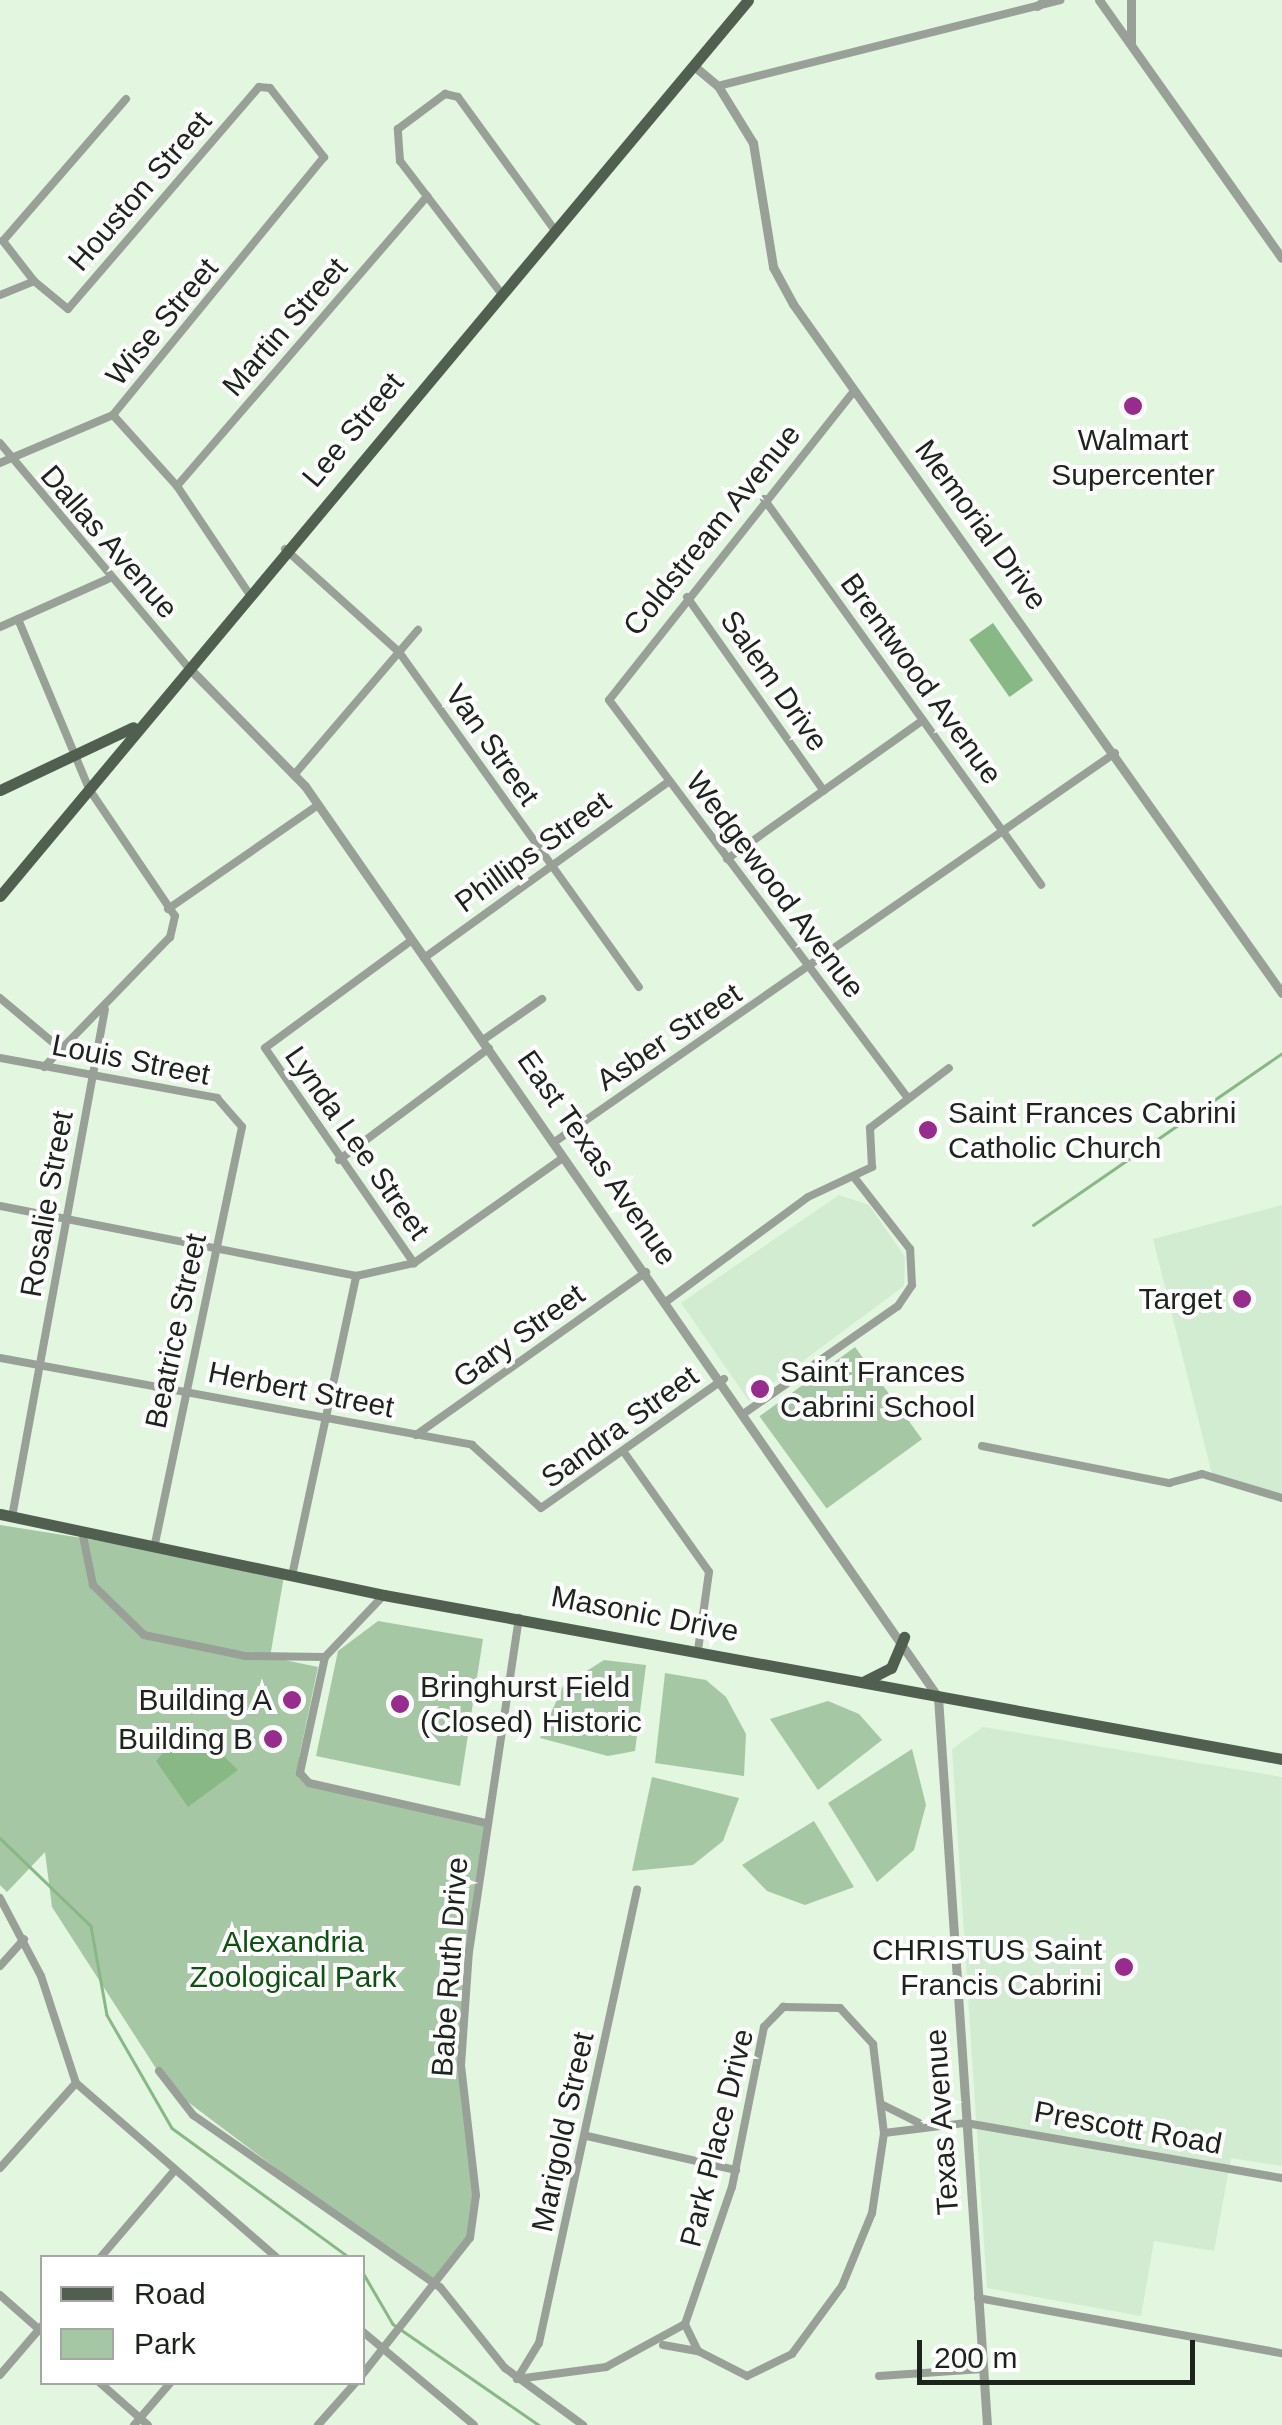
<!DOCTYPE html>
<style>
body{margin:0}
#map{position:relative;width:1282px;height:2425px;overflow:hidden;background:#e2f6e0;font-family:Arial,sans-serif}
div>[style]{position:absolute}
.built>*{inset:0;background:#d2ecd1}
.green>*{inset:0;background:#a6c7a3;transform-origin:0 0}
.water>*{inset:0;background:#88b886;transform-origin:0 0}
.stream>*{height:2.5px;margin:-1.25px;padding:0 1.25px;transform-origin:1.25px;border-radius:1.25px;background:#88b886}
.minor>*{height:8px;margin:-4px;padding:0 4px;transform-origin:4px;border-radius:4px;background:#98a097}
.tertiary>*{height:9px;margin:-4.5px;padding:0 4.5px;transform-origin:4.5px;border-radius:4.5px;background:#98a097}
.primary>*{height:11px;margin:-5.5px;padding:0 5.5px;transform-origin:5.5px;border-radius:5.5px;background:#515f50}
.dots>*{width:28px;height:28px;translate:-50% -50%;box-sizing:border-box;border:5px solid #fff;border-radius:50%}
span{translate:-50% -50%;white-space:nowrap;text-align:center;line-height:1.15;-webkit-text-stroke:8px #fff;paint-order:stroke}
.street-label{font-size:30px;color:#1d241d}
.poi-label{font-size:30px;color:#1d241d}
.left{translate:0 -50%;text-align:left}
.right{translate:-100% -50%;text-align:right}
.park-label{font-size:30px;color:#0c5210}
.legend{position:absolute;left:40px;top:2255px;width:325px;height:130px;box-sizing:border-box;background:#fff;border:2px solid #a5a7a5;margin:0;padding:12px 18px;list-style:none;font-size:30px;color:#1d241d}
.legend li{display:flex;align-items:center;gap:20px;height:50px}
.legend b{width:50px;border:2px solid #a5a7a5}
.scale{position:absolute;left:917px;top:2340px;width:278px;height:45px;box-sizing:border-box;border:5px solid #1d241d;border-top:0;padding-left:12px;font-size:30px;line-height:35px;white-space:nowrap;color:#1d241d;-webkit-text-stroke:8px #fff;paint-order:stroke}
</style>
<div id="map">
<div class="built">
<i style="clip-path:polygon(839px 1195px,869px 1205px,905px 1257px,904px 1286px,749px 1401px,681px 1303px)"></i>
<i style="clip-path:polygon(1282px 1205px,1282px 1498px,1214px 1482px,1153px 1239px)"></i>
<i style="clip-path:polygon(983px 1727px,1282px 1777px,1282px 2166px,1231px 2158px,1214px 2251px,1154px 2241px,1141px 2316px,987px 2288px,952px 1749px)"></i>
</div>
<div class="green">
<i style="left:855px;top:1347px;width:114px;height:118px;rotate:54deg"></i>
<i style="clip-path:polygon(0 1525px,285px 1570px,270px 1657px,318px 1667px,299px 1758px,304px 1779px,486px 1823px,460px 2064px,474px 2175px,469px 2238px,434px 2287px,168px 2087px,52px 1907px,45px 1852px,7px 1892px,0 1885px)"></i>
<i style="clip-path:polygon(378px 1621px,483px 1639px,460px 1786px,316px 1756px,338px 1651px)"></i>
<i style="clip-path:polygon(604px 1660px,646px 1665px,635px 1751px,608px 1756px,540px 1738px,563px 1686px)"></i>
<i style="clip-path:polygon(665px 1673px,706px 1680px,726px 1697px,746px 1734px,744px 1776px,655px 1763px)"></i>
<i style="clip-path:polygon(828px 1701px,859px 1714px,882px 1740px,818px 1790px,770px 1719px)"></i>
<i style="clip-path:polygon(912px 1749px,926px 1805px,914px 1850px,877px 1882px,828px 1803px)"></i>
<i style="clip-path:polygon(652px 1777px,739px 1798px,723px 1841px,693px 1865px,632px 1871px)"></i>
<i style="clip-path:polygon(814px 1821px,854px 1887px,805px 1905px,767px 1891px,742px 1865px)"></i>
</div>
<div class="water">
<i style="left:993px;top:623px;width:70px;height:29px;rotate:55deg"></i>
<i style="clip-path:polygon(203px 1736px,238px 1770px,188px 1807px,156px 1761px,172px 1742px)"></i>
</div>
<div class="stream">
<i style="left:1033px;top:1225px;width:303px;rotate:-34.6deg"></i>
<i style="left:0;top:1838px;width:127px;rotate:44deg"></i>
<i style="left:91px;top:1926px;width:90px;rotate:79.8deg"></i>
<i style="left:107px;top:2015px;width:130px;rotate:60.1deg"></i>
<i style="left:172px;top:2128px;width:220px;rotate:36.1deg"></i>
<i style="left:362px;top:2271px;width:61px;rotate:59.7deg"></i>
<i style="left:393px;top:2324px;width:178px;rotate:34.7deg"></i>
</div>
<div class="minor">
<i style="left:718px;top:86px;width:353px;rotate:-14.1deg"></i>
<i style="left:34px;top:281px;width:51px;rotate:-127.8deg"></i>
<i style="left:3px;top:241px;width:188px;rotate:-49.1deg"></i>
<i style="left:501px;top:293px;width:166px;rotate:-127.4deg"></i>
<i style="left:400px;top:161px;width:32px;rotate:-94deg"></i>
<i style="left:398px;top:129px;width:59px;rotate:-36.7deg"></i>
<i style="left:445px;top:94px;width:13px;rotate:13deg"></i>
<i style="left:458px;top:97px;width:167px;rotate:54deg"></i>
<i style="left:0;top:295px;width:37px;rotate:-22deg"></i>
<i style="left:34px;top:281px;width:44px;rotate:39.5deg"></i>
<i style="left:68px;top:309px;width:293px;rotate:-49.3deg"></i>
<i style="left:259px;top:87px;width:11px;rotate:5deg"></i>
<i style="left:270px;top:88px;width:88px;rotate:52deg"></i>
<i style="left:324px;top:157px;width:333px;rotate:129.3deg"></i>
<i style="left:113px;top:415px;width:123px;rotate:157deg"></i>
<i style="left:854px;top:391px;width:394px;rotate:128.4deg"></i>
<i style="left:609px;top:700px;width:496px;rotate:53.1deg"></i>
<i style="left:113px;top:415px;width:96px;rotate:48deg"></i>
<i style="left:177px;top:486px;width:131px;rotate:56.2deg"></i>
<i style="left:0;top:443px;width:294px;rotate:50deg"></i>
<i style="left:177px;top:486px;width:383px;rotate:-49.2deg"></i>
<i style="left:764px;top:499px;width:475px;rotate:54.3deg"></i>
<i style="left:285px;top:549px;width:154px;rotate:42.1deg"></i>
<i style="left:399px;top:652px;width:412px;rotate:54.4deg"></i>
<i style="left:687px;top:597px;width:237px;rotate:54.8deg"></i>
<i style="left:18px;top:619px;width:184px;rotate:67.3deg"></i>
<i style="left:89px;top:789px;width:153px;rotate:55.9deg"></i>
<i style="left:175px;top:916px;width:22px;rotate:103deg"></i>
<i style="left:170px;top:937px;width:181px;rotate:134.1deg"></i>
<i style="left:0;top:627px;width:118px;rotate:-24deg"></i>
<i style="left:294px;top:775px;width:191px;rotate:-49.5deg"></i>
<i style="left:727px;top:859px;width:240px;rotate:-35.3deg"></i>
<i style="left:168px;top:909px;width:183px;rotate:-34.7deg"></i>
<i style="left:412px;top:940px;width:182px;rotate:143.7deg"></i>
<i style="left:265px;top:1048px;width:262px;rotate:55.3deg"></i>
<i style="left:424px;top:958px;width:301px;rotate:-35.8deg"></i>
<i style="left:0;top:998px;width:81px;rotate:40deg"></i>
<i style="left:483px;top:1040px;width:72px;rotate:-34.8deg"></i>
<i style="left:0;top:1058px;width:221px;rotate:10.4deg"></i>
<i style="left:217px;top:1098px;width:38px;rotate:49deg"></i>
<i style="left:242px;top:1127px;width:426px;rotate:101.8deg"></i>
<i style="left:553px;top:1143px;width:684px;rotate:-34.76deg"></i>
<i style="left:339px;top:1160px;width:187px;rotate:-36.7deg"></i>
<i style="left:0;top:1206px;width:363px;rotate:11.1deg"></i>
<i style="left:356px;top:1276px;width:59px;rotate:-12.6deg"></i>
<i style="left:414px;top:1263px;width:182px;rotate:-35.2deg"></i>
<i style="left:667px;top:1301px;width:175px;rotate:-36.4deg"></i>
<i style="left:808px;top:1197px;width:71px;rotate:-25.1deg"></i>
<i style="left:872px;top:1167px;width:39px;rotate:-93deg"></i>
<i style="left:870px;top:1128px;width:99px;rotate:-37.2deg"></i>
<i style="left:0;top:1358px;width:480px;rotate:10.4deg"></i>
<i style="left:472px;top:1445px;width:93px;rotate:42.4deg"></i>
<i style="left:541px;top:1508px;width:224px;rotate:-35.2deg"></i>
<i style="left:746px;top:1412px;width:185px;rotate:-34.9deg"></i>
<i style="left:898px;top:1306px;width:25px;rotate:-56deg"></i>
<i style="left:912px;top:1285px;width:36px;rotate:-93deg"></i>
<i style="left:910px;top:1249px;width:91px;rotate:-127.9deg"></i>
<i style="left:416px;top:1435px;width:282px;rotate:-35.3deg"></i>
<i style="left:982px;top:1446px;width:191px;rotate:11.2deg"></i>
<i style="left:1169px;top:1483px;width:34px;rotate:-15deg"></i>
<i style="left:1202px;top:1474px;width:84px;rotate:16.7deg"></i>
<i style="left:626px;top:1455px;width:143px;rotate:54.6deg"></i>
<i style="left:709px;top:1572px;width:79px;rotate:98deg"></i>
<i style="left:12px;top:1517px;width:516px;rotate:-79.63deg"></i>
<i style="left:82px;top:1531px;width:55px;rotate:78.5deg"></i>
<i style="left:93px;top:1585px;width:71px;rotate:44.4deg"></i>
<i style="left:144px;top:1635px;width:103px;rotate:11.7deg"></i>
<i style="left:245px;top:1656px;width:80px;rotate:0.7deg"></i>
<i style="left:293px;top:1571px;width:302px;rotate:-77.9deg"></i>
<i style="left:384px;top:1595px;width:86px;rotate:133.6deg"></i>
<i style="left:325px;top:1657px;width:119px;rotate:102.2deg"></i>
<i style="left:300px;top:1773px;width:13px;rotate:48deg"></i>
<i style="left:309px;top:1783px;width:181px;rotate:12.7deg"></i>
<i style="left:0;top:1898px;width:88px;rotate:62.3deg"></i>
<i style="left:41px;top:1976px;width:113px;rotate:71.9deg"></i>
<i style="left:76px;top:2083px;width:267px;rotate:41deg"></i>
<i style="left:0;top:1966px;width:36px;rotate:-48deg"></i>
<i style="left:159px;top:2071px;width:56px;rotate:52.3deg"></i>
<i style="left:193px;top:2115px;width:301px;rotate:34.9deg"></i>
<i style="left:440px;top:2287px;width:104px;rotate:51.3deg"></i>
<i style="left:505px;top:2368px;width:97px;rotate:36.2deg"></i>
<i style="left:883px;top:2105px;width:40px;rotate:26.6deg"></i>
<i style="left:884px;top:2133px;width:83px;rotate:-7deg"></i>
<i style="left:966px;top:2123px;width:321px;rotate:9.9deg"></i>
<i style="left:587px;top:2136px;width:153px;rotate:12.9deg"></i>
<i style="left:0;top:2168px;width:114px;rotate:-48.2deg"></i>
<i style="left:100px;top:2258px;width:116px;rotate:-49.6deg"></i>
<i style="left:0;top:2295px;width:56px;rotate:41.4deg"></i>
<i style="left:978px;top:2298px;width:309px;rotate:10.3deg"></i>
<i style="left:362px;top:2331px;width:146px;rotate:40deg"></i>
<i style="left:663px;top:2345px;width:36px;rotate:10deg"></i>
<i style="left:0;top:2375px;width:65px;rotate:-49.4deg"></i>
<i style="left:362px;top:2375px;width:174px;rotate:-51.8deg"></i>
<i style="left:470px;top:2238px;width:43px;rotate:-82.1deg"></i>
<i style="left:476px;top:2195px;width:131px;rotate:-96.6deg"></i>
<i style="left:461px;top:2065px;width:113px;rotate:-86deg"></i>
<i style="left:469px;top:1952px;width:338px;rotate:-81.5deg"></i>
<i style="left:879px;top:2376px;width:104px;rotate:-3.9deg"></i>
<i style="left:517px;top:2379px;width:90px;rotate:-7.7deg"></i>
<i style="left:606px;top:2367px;width:90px;rotate:-28.6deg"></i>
<i style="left:685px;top:2324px;width:145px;rotate:-71.1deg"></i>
<i style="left:732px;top:2187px;width:163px;rotate:-78.7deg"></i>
<i style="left:764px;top:2027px;width:28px;rotate:-46deg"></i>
<i style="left:783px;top:2007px;width:57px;rotate:1deg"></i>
<i style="left:840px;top:2008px;width:49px;rotate:47.5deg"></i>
<i style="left:873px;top:2044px;width:90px;rotate:83deg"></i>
<i style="left:884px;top:2133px;width:81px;rotate:98.5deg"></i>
<i style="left:872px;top:2213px;width:79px;rotate:112.3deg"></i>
<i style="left:842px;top:2286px;width:84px;rotate:126.3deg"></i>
<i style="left:792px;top:2354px;width:50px;rotate:153.9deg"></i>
<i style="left:747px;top:2376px;width:55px;rotate:-153deg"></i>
<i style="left:698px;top:2351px;width:30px;rotate:-116deg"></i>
<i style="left:517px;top:2379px;width:42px;rotate:-58.6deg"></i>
<i style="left:539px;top:2343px;width:464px;rotate:-77.8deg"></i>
<i style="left:99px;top:2382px;width:65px;rotate:41.3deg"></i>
<i style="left:134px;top:2425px;width:57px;rotate:-49.3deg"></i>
<i style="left:318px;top:2425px;width:57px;rotate:-48.5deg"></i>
</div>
<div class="tertiary">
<i style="left:1099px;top:0;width:316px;rotate:54.7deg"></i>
<i style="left:1037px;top:6px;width:11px;rotate:-34deg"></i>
<i style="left:1131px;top:42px;width:42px;rotate:-90deg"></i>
<i style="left:694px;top:66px;width:31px;rotate:40deg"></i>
<i style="left:718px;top:86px;width:67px;rotate:58.4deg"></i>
<i style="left:753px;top:143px;width:126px;rotate:80.8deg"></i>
<i style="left:773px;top:267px;width:42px;rotate:61.6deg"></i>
<i style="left:793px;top:304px;width:845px;rotate:54.64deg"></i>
<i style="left:189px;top:668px;width:165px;rotate:45.5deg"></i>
<i style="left:305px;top:786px;width:1109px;rotate:55.21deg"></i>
<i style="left:938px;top:1697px;width:730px;rotate:86.15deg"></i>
</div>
<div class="primary">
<i style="left:0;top:790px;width:147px;rotate:-25.3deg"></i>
<i style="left:0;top:896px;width:1167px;rotate:-50.14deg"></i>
<i style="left:0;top:1514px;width:392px;rotate:11.9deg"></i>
<i style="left:384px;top:1595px;width:913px;rotate:10.35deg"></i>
<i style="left:863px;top:1682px;width:31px;rotate:-27deg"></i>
<i style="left:891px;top:1668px;width:34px;rotate:-67deg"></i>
</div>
<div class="dots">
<i style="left:1133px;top:406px;background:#982c8e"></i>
<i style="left:928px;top:1130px;background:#982c8e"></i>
<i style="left:1242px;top:1299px;background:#982c8e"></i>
<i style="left:760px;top:1389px;background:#982c8e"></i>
<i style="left:292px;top:1700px;background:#982c8e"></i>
<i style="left:400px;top:1704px;background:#982c8e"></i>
<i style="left:273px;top:1739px;background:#982c8e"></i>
<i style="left:1124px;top:1967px;background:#982c8e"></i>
</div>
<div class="street-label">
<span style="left:140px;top:191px;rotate:-49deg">Houston Street</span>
<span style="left:162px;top:322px;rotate:-50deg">Wise Street</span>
<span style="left:285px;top:327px;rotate:-49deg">Martin Street</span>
<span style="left:353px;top:430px;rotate:-50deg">Lee Street</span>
<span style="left:981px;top:525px;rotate:54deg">Memorial Drive</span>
<span style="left:712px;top:530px;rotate:-51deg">Coldstream Avenue</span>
<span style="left:109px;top:542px;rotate:49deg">Dallas Avenue</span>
<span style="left:921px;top:679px;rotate:54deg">Brentwood Avenue</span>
<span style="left:774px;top:681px;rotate:55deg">Salem Drive</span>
<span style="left:492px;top:745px;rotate:55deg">Van Street</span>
<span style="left:533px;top:852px;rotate:-36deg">Phillips Street</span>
<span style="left:775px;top:885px;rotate:53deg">Wedgewood Avenue</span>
<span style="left:669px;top:1037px;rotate:-34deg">Asber Street</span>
<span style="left:131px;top:1060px;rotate:11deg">Louis Street</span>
<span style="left:357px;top:1143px;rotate:55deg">Lynda Lee Street</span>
<span style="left:597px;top:1158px;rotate:55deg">East Texas Avenue</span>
<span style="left:47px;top:1204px;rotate:-80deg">Rosalie Street</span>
<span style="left:176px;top:1331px;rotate:-78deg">Beatrice Street</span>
<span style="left:519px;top:1336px;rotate:-36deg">Gary Street</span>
<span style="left:301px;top:1390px;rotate:11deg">Herbert Street</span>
<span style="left:620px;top:1427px;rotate:-36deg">Sandra Street</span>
<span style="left:645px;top:1614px;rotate:11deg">Masonic Drive</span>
<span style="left:450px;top:1967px;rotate:-86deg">Babe Ruth Drive</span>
<span style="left:942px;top:2122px;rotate:-94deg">Texas Avenue</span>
<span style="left:1128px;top:2128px;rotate:10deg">Prescott Road</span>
<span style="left:563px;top:2132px;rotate:-78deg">Marigold Street</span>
<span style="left:717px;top:2138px;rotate:-76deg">Park Place Drive</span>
</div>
<div class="poi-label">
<span style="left:1133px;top:457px">Walmart<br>Supercenter</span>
<span class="left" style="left:948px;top:1130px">Saint Frances Cabrini<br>Catholic Church</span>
<span class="right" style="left:1222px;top:1299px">Target</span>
<span class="left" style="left:780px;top:1389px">Saint Frances<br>Cabrini School</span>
<span class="left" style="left:420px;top:1704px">Bringhurst Field<br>(Closed) Historic</span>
<span class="right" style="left:272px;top:1700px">Building A</span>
<span class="right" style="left:253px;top:1739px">Building B</span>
<span class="right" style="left:1102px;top:1967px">CHRISTUS Saint<br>Francis Cabrini</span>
</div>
<div class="park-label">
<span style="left:293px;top:1959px">Alexandria<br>Zoological Park</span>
</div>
<ul class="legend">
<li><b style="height:12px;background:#515f50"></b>Road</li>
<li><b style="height:28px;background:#a6c7a3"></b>Park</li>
</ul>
<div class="scale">200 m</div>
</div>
